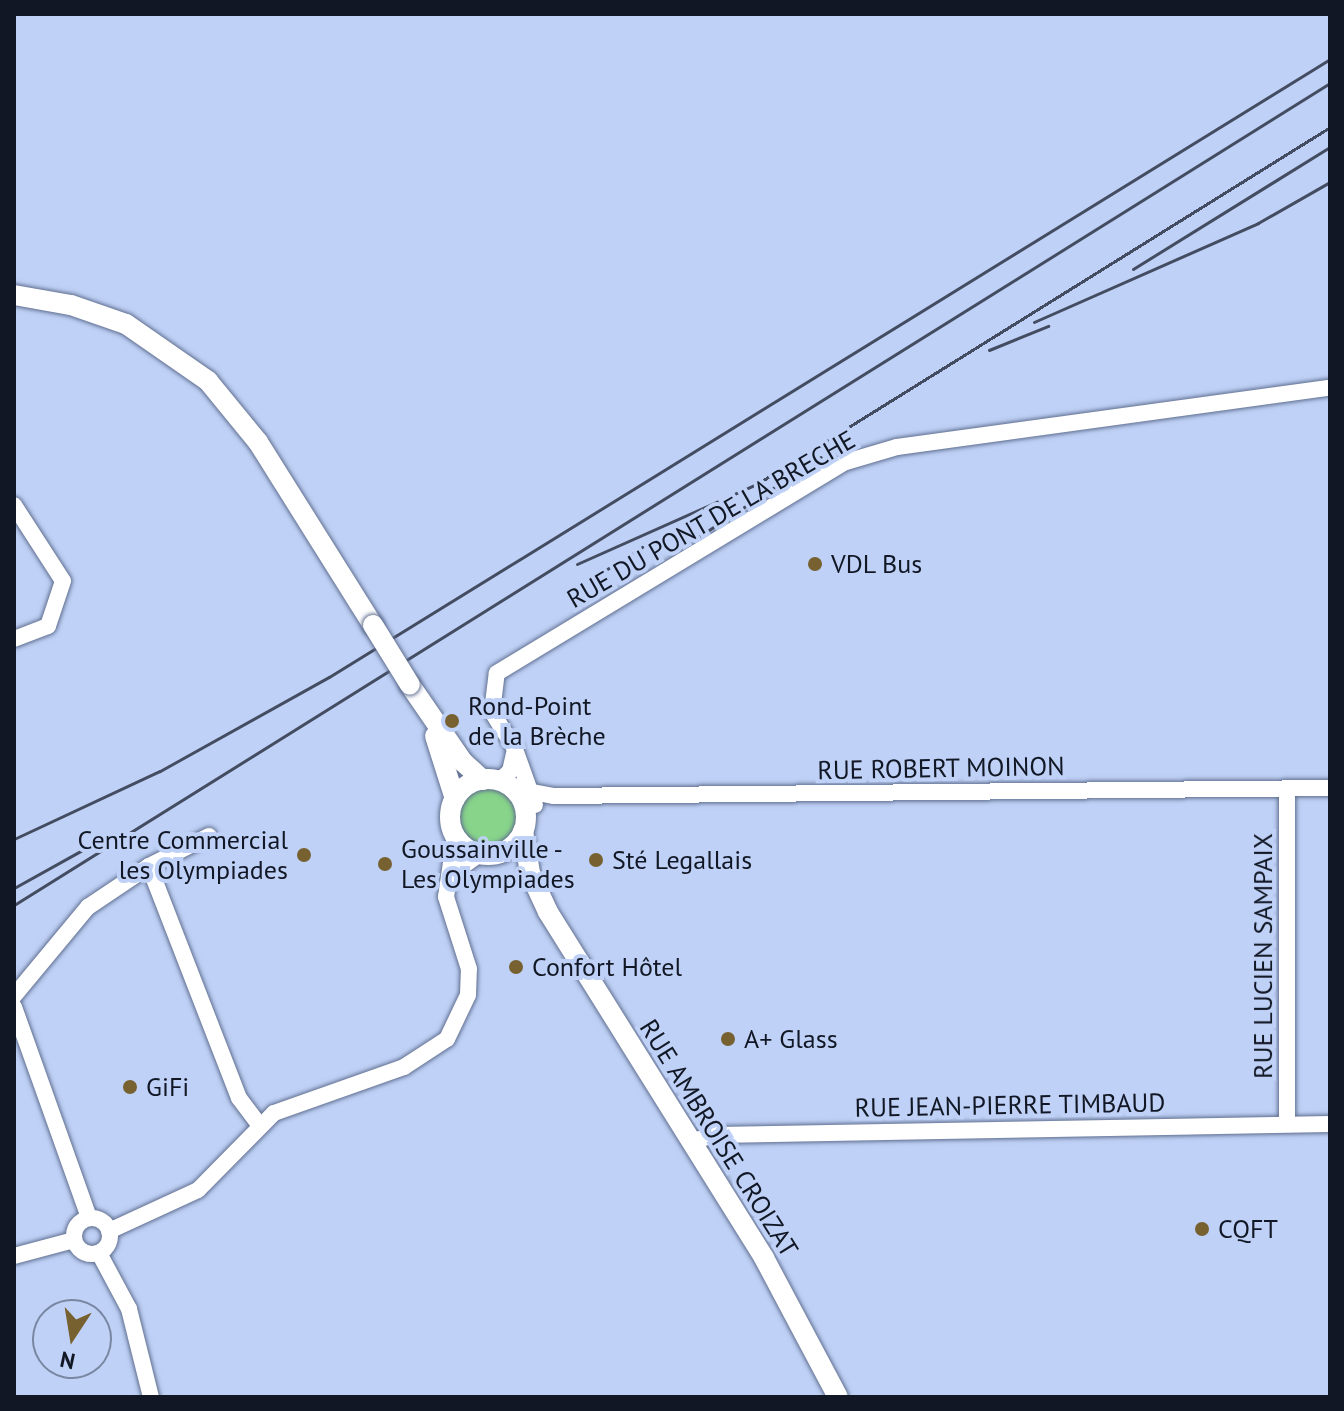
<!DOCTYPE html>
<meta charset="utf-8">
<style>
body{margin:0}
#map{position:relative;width:1344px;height:1411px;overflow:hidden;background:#bfd1f6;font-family:"PT Sans",sans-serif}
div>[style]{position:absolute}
.green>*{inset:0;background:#87d48a}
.round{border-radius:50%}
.roads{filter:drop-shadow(0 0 2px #606f90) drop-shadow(0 0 2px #606f90)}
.minor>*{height:16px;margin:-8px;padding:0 8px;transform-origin:8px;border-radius:8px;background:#fff}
.minor>.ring{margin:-8px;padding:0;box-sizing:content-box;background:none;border:16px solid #fff;border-radius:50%}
.major>*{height:20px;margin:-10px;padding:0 10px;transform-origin:10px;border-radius:10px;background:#fff}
.major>.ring{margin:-10px;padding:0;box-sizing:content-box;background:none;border:20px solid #fff;border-radius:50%}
.rail>*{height:3px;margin:-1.5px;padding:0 1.5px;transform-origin:1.5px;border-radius:1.5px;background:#434c60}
.bridges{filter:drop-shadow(0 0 2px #606f90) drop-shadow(0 0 2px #606f90)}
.major-bridge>*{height:20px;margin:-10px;padding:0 10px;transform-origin:10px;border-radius:10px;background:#fff}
.dots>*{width:22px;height:22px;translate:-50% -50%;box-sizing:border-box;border:4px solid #bfd1f6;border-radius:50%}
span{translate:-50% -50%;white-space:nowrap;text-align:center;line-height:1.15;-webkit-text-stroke:8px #bfd1f6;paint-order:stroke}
.street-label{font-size:26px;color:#111724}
.poi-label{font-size:26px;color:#111724}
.left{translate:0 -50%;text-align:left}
.right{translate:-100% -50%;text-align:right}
.frame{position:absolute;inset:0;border:16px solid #111724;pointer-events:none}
.north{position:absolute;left:32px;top:1299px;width:80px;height:80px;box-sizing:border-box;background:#bfd1f6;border:2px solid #7987a2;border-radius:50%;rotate:192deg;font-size:22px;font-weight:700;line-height:32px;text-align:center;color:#111724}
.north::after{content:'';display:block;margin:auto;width:28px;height:36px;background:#776131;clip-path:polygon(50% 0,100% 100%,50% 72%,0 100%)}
</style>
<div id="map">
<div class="green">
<i class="round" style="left:457px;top:784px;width:64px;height:64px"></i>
</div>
<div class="roads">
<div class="minor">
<i style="left:14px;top:505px;width:90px;rotate:57.2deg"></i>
<i style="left:63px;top:581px;width:47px;rotate:108.4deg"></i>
<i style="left:48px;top:626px;width:36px;rotate:159deg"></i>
<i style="left:499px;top:781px;width:15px;rotate:-42deg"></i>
<i style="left:510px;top:771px;width:23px;rotate:-77deg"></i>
<i style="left:511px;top:788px;width:44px;rotate:10.5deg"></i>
<i style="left:554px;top:796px;width:776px;rotate:-0.59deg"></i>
<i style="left:1287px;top:789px;width:335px;rotate:90deg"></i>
<i style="left:535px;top:805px;width:59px;rotate:-109.7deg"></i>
<i style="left:515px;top:749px;width:44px;rotate:-121.9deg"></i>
<i style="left:492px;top:712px;width:39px;rotate:-83deg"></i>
<i style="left:497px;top:673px;width:408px;rotate:-31.2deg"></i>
<i style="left:846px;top:462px;width:53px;rotate:-16.4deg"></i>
<i style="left:897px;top:447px;width:437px;rotate:-7.8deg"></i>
<i style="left:149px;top:866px;width:249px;rotate:68.8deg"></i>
<i style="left:239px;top:1098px;width:34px;rotate:53deg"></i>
<i style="left:452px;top:874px;width:34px;rotate:-36deg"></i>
<i style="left:14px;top:996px;width:116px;rotate:-50.3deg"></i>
<i style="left:88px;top:907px;width:73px;rotate:-33.9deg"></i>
<i style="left:149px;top:866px;width:67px;rotate:-26.6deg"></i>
<i style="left:14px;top:1007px;width:224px;rotate:70.4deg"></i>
<i style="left:691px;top:1141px;width:27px;rotate:-13deg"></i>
<i style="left:717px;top:1135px;width:613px;rotate:-1.03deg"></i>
<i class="ring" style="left:74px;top:1218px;width:20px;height:20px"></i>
<i style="left:109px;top:1231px;width:98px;rotate:-24.7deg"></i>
<i style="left:198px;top:1190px;width:108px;rotate:-45.4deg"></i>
<i style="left:274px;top:1113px;width:138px;rotate:-19.5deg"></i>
<i style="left:404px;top:1067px;width:51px;rotate:-33.1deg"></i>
<i style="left:447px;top:1039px;width:49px;rotate:-64.5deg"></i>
<i style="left:468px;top:995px;width:26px;rotate:-88deg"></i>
<i style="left:469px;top:969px;width:76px;rotate:-107.7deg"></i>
<i style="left:446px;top:897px;width:63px;rotate:-81.7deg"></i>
<i style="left:99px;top:1253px;width:64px;rotate:61.8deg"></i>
<i style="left:129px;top:1309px;width:91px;rotate:76deg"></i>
<i style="left:14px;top:1256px;width:62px;rotate:-14.9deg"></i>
</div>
<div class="major">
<i style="left:14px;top:295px;width:58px;rotate:10deg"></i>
<i style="left:71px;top:305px;width:58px;rotate:19.1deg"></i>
<i style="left:126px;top:324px;width:100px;rotate:34.8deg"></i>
<i style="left:208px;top:381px;width:79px;rotate:50.7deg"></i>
<i style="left:258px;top:442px;width:216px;rotate:57.9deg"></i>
<i style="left:410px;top:685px;width:93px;rotate:55.5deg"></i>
<i style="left:463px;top:762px;width:27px;rotate:42deg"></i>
<i style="left:435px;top:736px;width:66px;rotate:72.4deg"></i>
<i class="ring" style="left:450px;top:779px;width:56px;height:56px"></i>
<i style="left:523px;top:831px;width:43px;rotate:80.5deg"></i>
<i style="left:530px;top:873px;width:43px;rotate:65.2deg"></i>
<i style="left:548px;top:912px;width:408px;rotate:58deg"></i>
<i style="left:764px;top:1258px;width:157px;rotate:62deg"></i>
</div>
</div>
<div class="rail">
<i style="left:1133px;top:269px;width:232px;rotate:-31.8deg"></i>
<i style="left:1034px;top:322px;width:245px;rotate:-23.8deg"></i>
<i style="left:1258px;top:223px;width:83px;rotate:-29.7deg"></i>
<i style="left:989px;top:350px;width:64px;rotate:-22.1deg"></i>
<i style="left:695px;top:539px;width:150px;rotate:-33.1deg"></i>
<i style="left:577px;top:564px;width:197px;rotate:-24deg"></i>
<i style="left:757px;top:484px;width:675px;rotate:-31.92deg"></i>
<i style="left:588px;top:581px;width:64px;rotate:-32.2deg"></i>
<i style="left:14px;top:839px;width:161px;rotate:-25deg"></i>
<i style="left:160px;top:771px;width:193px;rotate:-29.1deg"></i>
<i style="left:329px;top:677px;width:1176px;rotate:-31.69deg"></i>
<i style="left:14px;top:888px;width:80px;rotate:-29.1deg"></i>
<i style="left:14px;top:905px;width:1552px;rotate:-31.99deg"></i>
</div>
<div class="bridges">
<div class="major-bridge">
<i style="left:373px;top:625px;width:70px;rotate:58.3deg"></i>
</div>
</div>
<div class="dots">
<i style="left:815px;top:564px;background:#776131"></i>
<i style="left:452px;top:721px;background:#776131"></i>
<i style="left:304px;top:855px;background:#776131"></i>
<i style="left:596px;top:860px;background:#776131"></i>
<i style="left:385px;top:864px;background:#776131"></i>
<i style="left:516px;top:967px;background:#776131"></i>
<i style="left:728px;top:1039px;background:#776131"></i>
<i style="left:130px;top:1087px;background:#776131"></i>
<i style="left:1202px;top:1229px;background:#776131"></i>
</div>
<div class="street-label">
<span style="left:711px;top:519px;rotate:-30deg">RUE DU PONT DE LA BRECHE</span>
<span style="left:941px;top:768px;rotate:-1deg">RUE ROBERT MOINON</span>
<span style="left:1263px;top:956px;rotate:-90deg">RUE LUCIEN SAMPAIX</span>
<span style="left:1010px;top:1105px;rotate:-1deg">RUE JEAN-PIERRE TIMBAUD</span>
<span style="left:719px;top:1138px;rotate:58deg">RUE AMBROISE CROIZAT</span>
</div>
<div class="poi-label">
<span class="left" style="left:831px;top:564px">VDL Bus</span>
<span class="left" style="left:468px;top:721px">Rond-Point<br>de la Brèche</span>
<span class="right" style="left:288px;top:855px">Centre Commercial<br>les Olympiades</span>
<span class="left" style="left:401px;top:864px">Goussainville -<br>Les Olympiades</span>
<span class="left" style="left:612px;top:860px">Sté Legallais</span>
<span class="left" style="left:532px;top:967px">Confort Hôtel</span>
<span class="left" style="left:744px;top:1039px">A+ Glass</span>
<span class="left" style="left:146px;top:1087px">GiFi</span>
<span class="left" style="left:1218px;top:1229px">CQFT</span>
</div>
<div class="frame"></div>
<div class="north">N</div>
</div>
